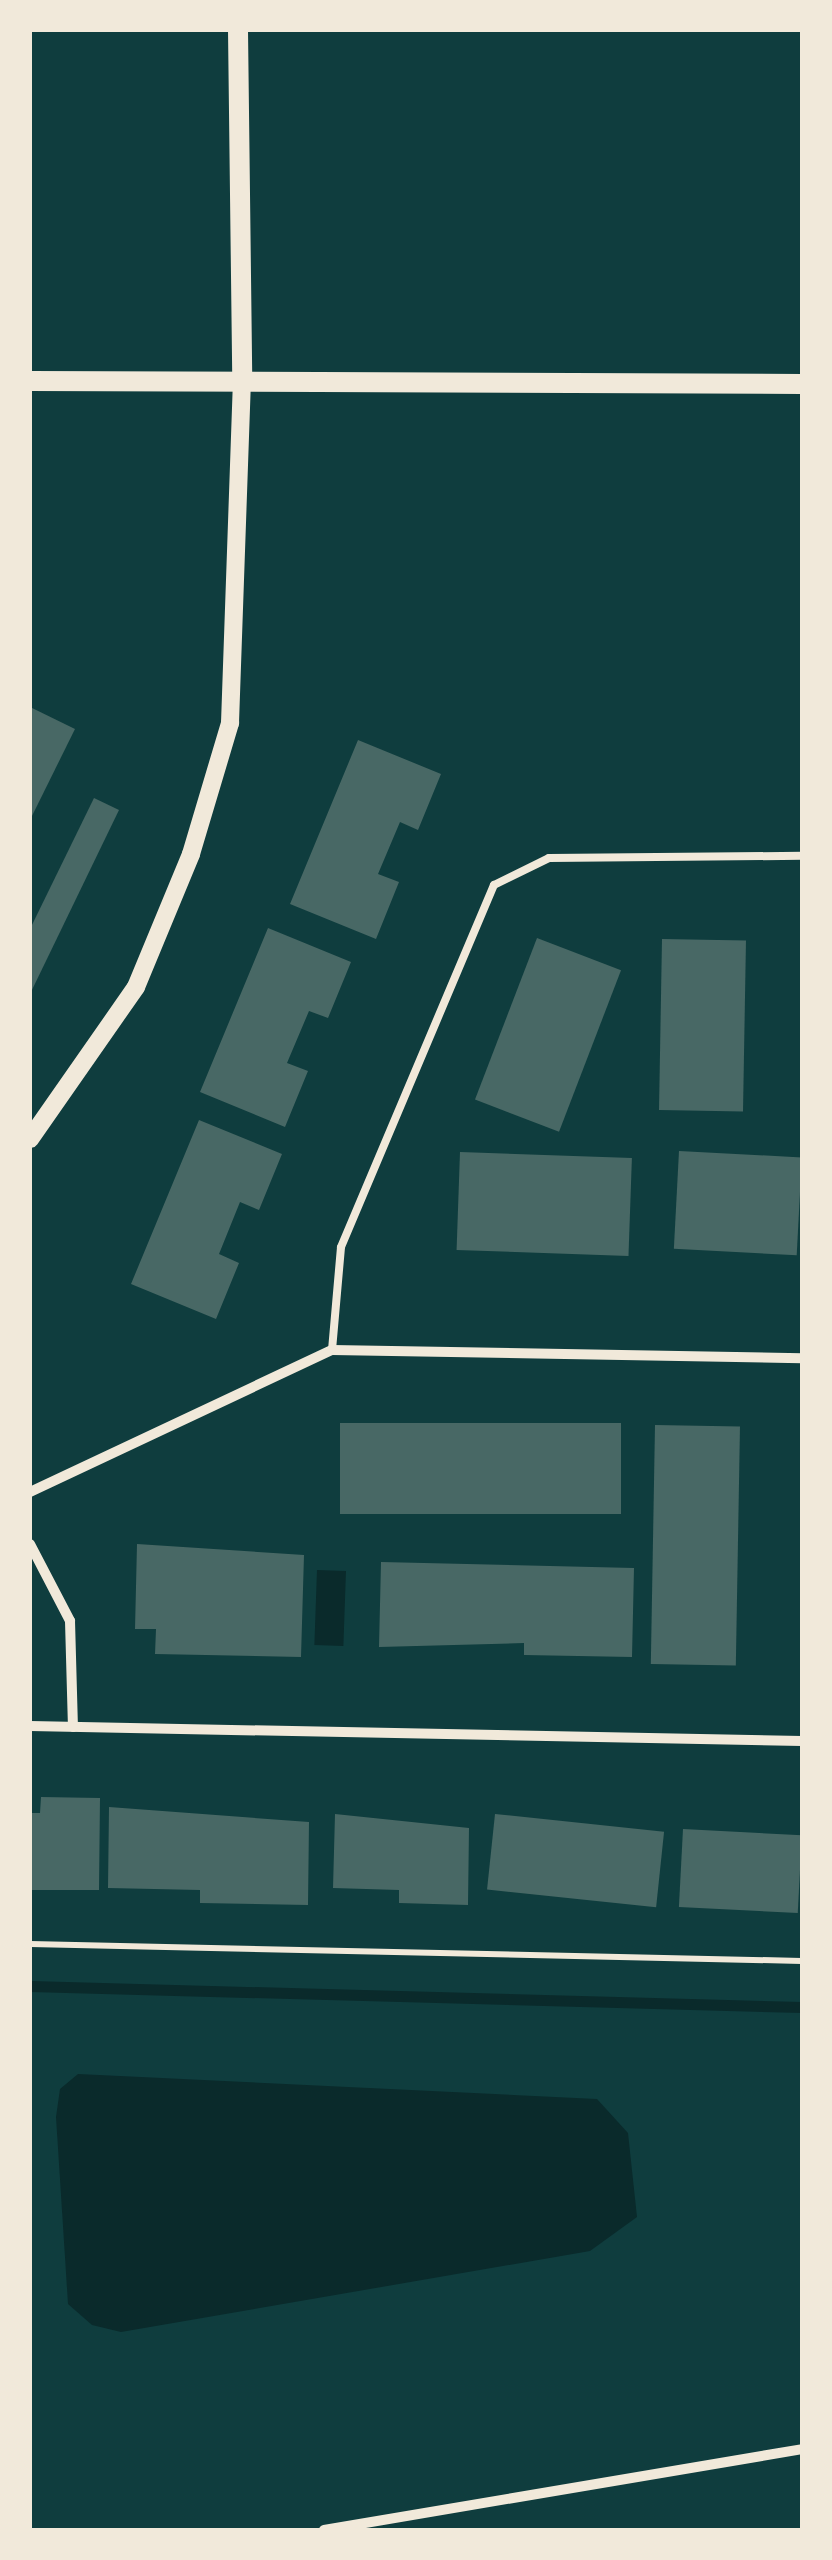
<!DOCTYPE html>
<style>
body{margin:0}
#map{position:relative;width:832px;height:2560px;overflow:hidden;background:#0f3d3e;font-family:Commissioner,sans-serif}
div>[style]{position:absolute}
.water>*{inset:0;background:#0a2a2b;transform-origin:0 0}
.stream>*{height:11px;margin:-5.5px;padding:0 5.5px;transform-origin:5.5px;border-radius:5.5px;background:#0a2a2b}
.building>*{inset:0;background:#486865;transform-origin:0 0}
.path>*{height:6px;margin:-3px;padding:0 3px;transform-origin:3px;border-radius:3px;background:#f1e9da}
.service>*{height:8px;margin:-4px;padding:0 4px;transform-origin:4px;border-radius:4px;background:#f1e9da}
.minor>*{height:10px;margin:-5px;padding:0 5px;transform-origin:5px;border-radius:5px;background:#f1e9da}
.tertiary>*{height:18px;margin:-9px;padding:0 9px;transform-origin:9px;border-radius:9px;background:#f1e9da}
.secondary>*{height:20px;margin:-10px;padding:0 10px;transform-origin:10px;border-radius:10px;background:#f1e9da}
span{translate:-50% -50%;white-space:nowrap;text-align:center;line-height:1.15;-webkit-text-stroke:8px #f1e9da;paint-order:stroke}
.frame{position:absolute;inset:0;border:32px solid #f1e9da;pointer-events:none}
</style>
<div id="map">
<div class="water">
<i style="left:317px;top:1570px;width:29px;height:75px;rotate:2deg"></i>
<i style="clip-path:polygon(78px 2074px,597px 2099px,628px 2133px,637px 2217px,590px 2251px,121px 2332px,92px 2325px,68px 2304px,56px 2117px,60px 2089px)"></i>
</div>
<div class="stream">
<i style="left:30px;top:1986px;width:772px;rotate:1.56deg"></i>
</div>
<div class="building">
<i style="clip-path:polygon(30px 707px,75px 729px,30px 820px)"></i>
<i style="clip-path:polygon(358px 740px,441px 774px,418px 830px,400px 822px,378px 874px,399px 882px,376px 939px,290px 904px)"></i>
<i style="clip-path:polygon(94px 798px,119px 810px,30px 994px,30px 929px)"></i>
<i style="clip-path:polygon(268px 928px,351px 962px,328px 1018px,309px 1011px,287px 1063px,308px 1071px,285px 1127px,200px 1092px)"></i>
<i style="left:537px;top:938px;width:90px;height:173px;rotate:21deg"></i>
<i style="left:662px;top:939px;width:84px;height:171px;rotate:1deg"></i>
<i style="clip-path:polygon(199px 1120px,282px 1154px,259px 1210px,240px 1202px,219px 1254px,239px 1263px,216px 1319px,131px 1284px)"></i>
<i style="left:679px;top:1151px;width:123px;height:98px;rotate:3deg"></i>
<i style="left:460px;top:1152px;width:172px;height:98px;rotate:2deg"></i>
<i style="left:340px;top:1423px;width:281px;height:91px"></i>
<i style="left:655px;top:1425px;width:85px;height:239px;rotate:1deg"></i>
<i style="clip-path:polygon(137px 1544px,304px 1555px,301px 1657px,155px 1654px,156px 1629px,135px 1629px)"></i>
<i style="clip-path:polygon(381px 1562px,634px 1568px,632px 1657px,524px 1655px,524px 1643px,379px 1647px)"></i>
<i style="clip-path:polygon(41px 1797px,100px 1798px,99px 1890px,30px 1890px,30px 1813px,40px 1813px)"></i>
<i style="clip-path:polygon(109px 1807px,309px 1822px,308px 1905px,200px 1903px,200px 1890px,108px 1888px)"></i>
<i style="clip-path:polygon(335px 1814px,469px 1828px,468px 1905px,399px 1903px,399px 1890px,333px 1888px)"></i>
<i style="left:495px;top:1814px;width:170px;height:76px;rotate:6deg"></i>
<i style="left:683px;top:1829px;width:119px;height:78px;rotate:3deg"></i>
</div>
<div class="path">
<i style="left:30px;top:1944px;width:772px;rotate:1.26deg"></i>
</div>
<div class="service">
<i style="left:332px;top:1350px;width:103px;rotate:-85deg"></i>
<i style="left:341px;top:1247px;width:393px;rotate:-67.1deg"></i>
<i style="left:494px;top:885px;width:61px;rotate:-26.1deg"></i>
<i style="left:549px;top:858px;width:253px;rotate:-0.5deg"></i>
</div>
<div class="minor">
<i style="left:30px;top:1492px;width:334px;rotate:-25.2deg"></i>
<i style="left:332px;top:1350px;width:470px;rotate:1deg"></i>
<i style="left:30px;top:1544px;width:87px;rotate:62.5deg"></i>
<i style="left:70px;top:1621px;width:106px;rotate:88.4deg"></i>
<i style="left:30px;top:1726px;width:772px;rotate:1.11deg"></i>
<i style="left:324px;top:2530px;width:485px;rotate:-9.6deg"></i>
</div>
<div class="tertiary">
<i style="left:30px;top:1139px;width:185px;rotate:-55.1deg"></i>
<i style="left:136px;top:987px;width:144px;rotate:-67.5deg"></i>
<i style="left:191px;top:854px;width:137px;rotate:-73.4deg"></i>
<i style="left:230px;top:723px;width:342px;rotate:-88deg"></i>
</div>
<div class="secondary">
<i style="left:238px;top:30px;width:351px;rotate:89.3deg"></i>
<i style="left:30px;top:381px;width:772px;rotate:0.22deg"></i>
</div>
<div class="frame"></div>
</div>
